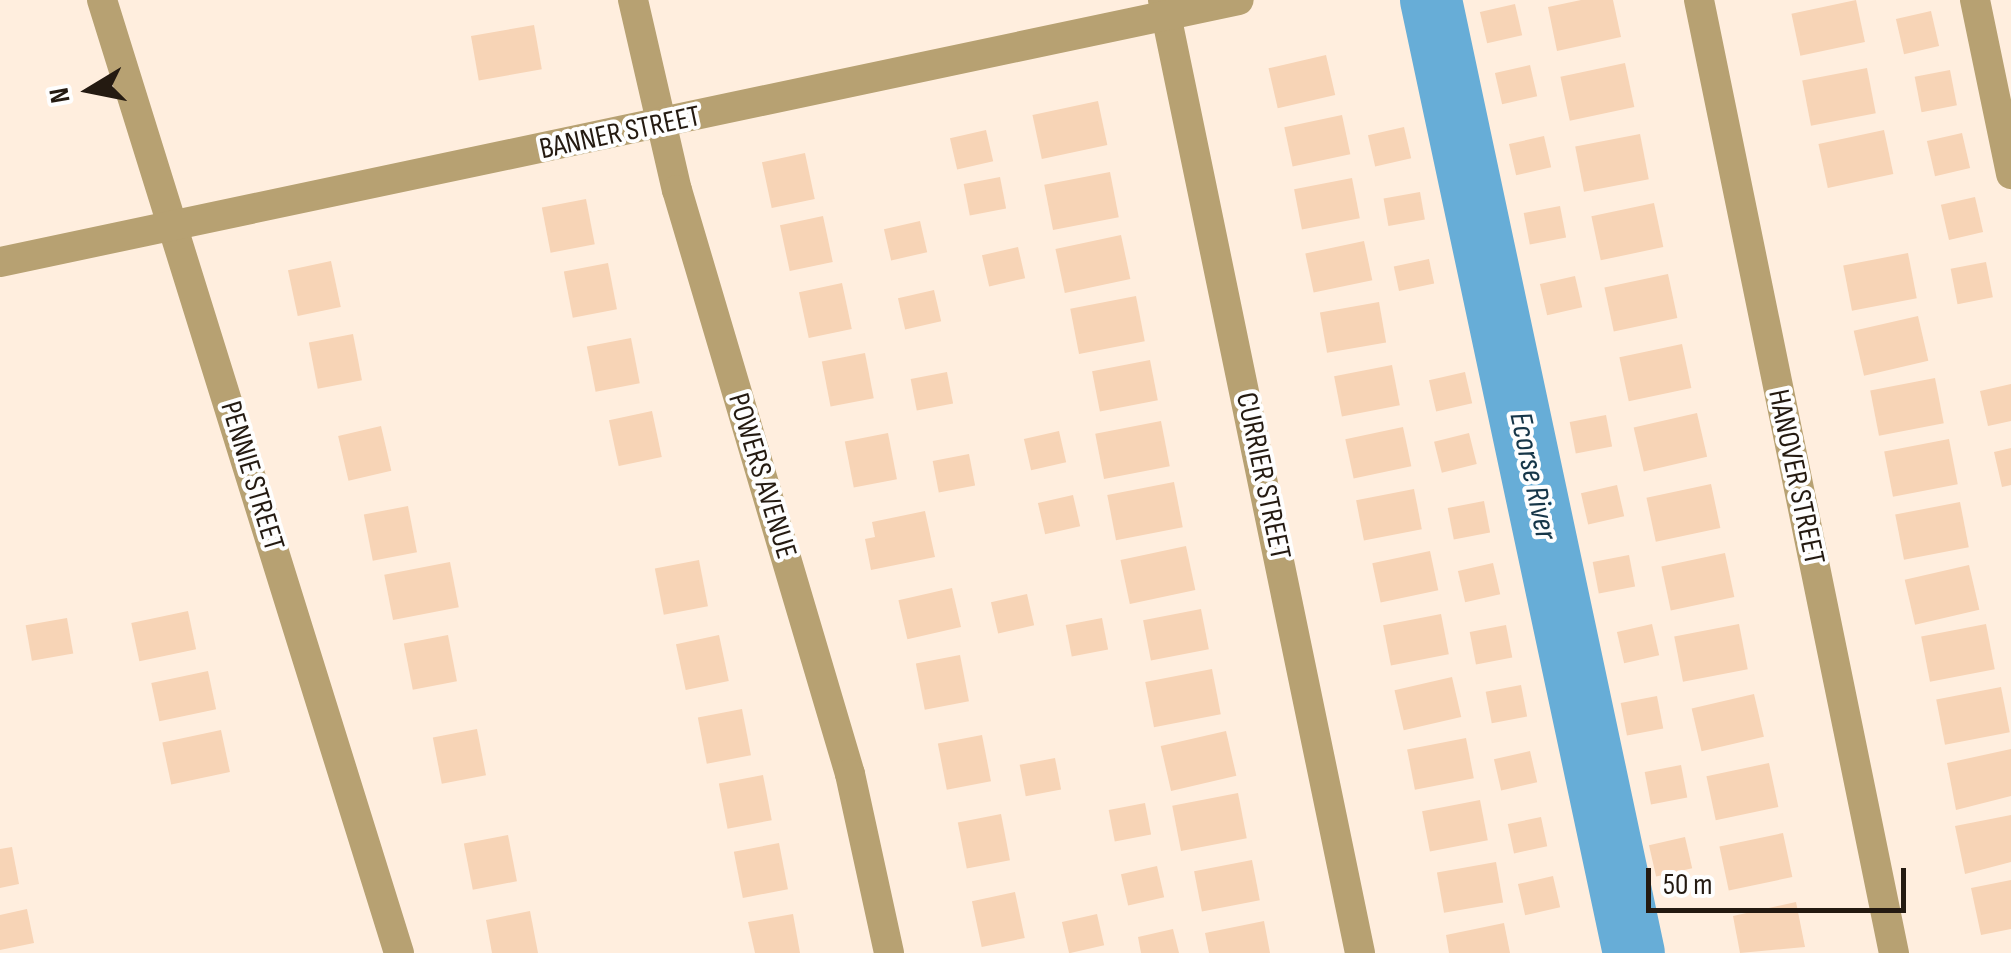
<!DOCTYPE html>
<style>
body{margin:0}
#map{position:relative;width:2011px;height:953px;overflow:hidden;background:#ffeede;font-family:"Sofia Sans Condensed",sans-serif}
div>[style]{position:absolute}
.river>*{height:62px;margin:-31px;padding:0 31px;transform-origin:31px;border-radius:31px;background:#67add7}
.building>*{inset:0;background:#f7d4b6;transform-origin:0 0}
.minor>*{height:30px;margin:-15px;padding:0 15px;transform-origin:15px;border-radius:15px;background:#b7a172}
span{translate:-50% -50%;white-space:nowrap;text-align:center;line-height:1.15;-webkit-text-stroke:8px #fefefe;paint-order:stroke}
.street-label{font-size:30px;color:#241a11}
.water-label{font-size:32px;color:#163648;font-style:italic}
.north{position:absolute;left:40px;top:40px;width:100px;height:100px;-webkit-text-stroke:8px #fefefe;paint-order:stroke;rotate:260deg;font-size:28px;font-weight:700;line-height:40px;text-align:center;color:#241a11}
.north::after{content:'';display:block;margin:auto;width:35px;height:45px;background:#241a11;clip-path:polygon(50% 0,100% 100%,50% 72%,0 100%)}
.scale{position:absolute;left:1646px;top:868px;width:260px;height:45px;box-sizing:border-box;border:5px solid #241a11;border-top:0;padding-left:12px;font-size:30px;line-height:35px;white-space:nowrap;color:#241a11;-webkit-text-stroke:8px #fefefe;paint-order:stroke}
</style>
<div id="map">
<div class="river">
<i style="left:1431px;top:0;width:974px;rotate:77.98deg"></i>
</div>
<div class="building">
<i style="clip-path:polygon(1581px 0,1613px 0,1621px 37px,1557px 51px,1548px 7px)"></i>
<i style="left:1856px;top:0;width:43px;height:66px;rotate:78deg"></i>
<i style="left:1515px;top:4px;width:32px;height:36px;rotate:77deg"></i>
<i style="left:1931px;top:11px;width:36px;height:36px;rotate:77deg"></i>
<i style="left:534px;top:25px;width:45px;height:64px;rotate:80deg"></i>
<i style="left:1326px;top:55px;width:41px;height:59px;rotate:77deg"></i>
<i style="left:1625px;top:63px;width:45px;height:66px;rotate:78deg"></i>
<i style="left:1530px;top:65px;width:32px;height:36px;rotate:77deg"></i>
<i style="left:1867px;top:68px;width:46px;height:66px;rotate:79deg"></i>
<i style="left:1950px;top:70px;width:36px;height:36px;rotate:79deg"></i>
<i style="left:1098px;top:101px;width:45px;height:67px;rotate:78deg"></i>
<i style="left:1342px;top:115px;width:40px;height:59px;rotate:78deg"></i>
<i style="left:1404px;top:127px;width:32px;height:37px;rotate:77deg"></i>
<i style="left:986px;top:130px;width:32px;height:37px;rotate:77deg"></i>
<i style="left:1884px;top:130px;width:45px;height:67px;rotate:78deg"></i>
<i style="left:1962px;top:133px;width:36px;height:36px;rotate:77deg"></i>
<i style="left:1640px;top:134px;width:46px;height:66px;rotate:79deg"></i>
<i style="left:1544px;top:136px;width:32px;height:36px;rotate:77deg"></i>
<i style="left:805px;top:153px;width:47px;height:44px;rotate:78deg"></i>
<i style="left:1110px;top:172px;width:46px;height:67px;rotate:79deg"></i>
<i style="left:1000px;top:177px;width:32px;height:37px;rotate:79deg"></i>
<i style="left:1352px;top:178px;width:41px;height:59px;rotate:79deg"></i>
<i style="left:1420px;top:192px;width:28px;height:37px;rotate:80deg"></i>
<i style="left:1975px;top:197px;width:36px;height:35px;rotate:77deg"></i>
<i style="left:586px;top:199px;width:46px;height:45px;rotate:79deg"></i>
<i style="left:1654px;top:203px;width:45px;height:64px;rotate:78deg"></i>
<i style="left:1560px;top:206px;width:32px;height:37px;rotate:79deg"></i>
<i style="left:823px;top:216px;width:47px;height:44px;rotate:78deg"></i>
<i style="left:920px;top:221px;width:32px;height:37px;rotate:77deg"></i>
<i style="left:1121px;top:235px;width:45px;height:67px;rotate:78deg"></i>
<i style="left:1364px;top:241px;width:40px;height:60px;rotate:78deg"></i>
<i style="left:1018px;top:247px;width:32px;height:37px;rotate:77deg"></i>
<i style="left:1908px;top:253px;width:46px;height:66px;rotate:79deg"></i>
<i style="left:1429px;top:259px;width:25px;height:36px;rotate:78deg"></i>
<i style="left:331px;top:261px;width:47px;height:44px;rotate:78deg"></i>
<i style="left:1986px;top:262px;width:36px;height:36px;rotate:79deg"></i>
<i style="left:608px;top:263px;width:47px;height:45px;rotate:79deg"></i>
<i style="left:1668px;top:274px;width:45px;height:65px;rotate:78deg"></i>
<i style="left:1575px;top:276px;width:32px;height:36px;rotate:77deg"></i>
<i style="left:842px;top:283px;width:47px;height:44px;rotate:78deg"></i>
<i style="left:934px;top:290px;width:32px;height:37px;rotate:77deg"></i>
<i style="left:1136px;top:296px;width:46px;height:67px;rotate:79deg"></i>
<i style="left:1379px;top:302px;width:41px;height:60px;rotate:80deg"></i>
<i style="left:1918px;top:316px;width:46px;height:66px;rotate:77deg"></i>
<i style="left:353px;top:334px;width:47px;height:45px;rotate:79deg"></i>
<i style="left:631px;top:338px;width:46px;height:45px;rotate:79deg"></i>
<i style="left:1682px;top:344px;width:45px;height:64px;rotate:78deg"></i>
<i style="left:865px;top:353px;width:46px;height:44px;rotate:79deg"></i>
<i style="left:1150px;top:360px;width:41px;height:59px;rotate:79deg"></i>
<i style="left:1392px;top:365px;width:41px;height:59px;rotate:79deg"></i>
<i style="left:947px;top:372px;width:32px;height:37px;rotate:79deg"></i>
<i style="left:1465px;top:372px;width:32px;height:37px;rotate:77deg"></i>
<i style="left:1935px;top:378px;width:46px;height:66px;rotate:79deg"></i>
<i style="clip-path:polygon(2011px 384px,2011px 421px,1988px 426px,1980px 391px)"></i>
<i style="left:652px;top:411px;width:47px;height:44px;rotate:78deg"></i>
<i style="left:1697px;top:413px;width:45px;height:65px;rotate:77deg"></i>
<i style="left:1606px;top:415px;width:32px;height:37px;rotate:79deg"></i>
<i style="left:1161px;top:421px;width:46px;height:67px;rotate:79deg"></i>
<i style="left:381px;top:426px;width:46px;height:44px;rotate:77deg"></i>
<i style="left:1403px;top:427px;width:40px;height:59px;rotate:78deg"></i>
<i style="left:1059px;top:431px;width:32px;height:36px;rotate:77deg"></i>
<i style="left:888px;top:433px;width:47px;height:44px;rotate:79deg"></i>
<i style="left:1469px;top:433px;width:32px;height:36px;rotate:76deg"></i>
<i style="left:1949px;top:439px;width:46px;height:66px;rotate:79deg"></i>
<i style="clip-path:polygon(2011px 448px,2011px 485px,2002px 487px,1994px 452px)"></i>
<i style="left:969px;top:454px;width:32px;height:37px;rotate:79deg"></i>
<i style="left:1174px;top:482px;width:46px;height:68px;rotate:79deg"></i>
<i style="left:1711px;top:484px;width:45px;height:66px;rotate:78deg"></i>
<i style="left:1617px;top:485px;width:32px;height:37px;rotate:77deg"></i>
<i style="left:1414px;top:489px;width:41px;height:59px;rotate:79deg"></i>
<i style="left:1073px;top:495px;width:32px;height:36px;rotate:77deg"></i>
<i style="left:1484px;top:501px;width:32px;height:37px;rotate:79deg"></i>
<i style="left:1960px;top:502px;width:46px;height:66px;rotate:79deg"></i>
<i style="left:408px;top:506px;width:47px;height:45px;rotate:79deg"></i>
<i style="clip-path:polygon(925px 511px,935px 557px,871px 570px,865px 539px,875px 537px,872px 522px)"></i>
<i style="left:1186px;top:546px;width:45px;height:67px;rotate:78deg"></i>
<i style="left:1430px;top:551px;width:40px;height:59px;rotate:78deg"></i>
<i style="left:1725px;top:553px;width:45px;height:65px;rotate:78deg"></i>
<i style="left:1629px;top:555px;width:32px;height:37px;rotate:79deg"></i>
<i style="left:699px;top:560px;width:47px;height:45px;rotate:79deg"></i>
<i style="left:450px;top:562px;width:46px;height:67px;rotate:79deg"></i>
<i style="left:1493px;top:563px;width:32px;height:36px;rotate:77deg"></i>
<i style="left:1969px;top:565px;width:46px;height:66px;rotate:77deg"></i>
<i style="left:952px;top:588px;width:40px;height:55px;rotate:77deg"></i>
<i style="left:1027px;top:594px;width:32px;height:37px;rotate:77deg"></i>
<i style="left:1201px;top:609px;width:41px;height:59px;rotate:79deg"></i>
<i style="left:188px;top:611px;width:39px;height:58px;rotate:78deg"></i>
<i style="left:1441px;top:614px;width:41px;height:59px;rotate:79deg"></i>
<i style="left:67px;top:618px;width:36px;height:42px;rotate:80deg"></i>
<i style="left:1102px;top:618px;width:32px;height:37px;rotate:79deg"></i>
<i style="left:1652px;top:624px;width:32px;height:36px;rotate:77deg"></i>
<i style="left:1739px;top:624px;width:46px;height:66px;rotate:79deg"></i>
<i style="left:1986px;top:624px;width:46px;height:66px;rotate:79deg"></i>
<i style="left:1506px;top:625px;width:33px;height:37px;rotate:79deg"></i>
<i style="left:448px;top:635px;width:47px;height:45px;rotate:79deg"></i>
<i style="left:719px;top:635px;width:47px;height:44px;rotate:78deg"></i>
<i style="left:960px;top:655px;width:47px;height:45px;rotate:79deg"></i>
<i style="left:1212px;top:669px;width:46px;height:68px;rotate:79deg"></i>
<i style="left:208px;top:671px;width:39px;height:58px;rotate:78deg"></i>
<i style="left:1452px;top:677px;width:41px;height:59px;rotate:77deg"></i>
<i style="left:1521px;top:685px;width:32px;height:36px;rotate:79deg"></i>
<i style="left:2001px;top:687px;width:46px;height:66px;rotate:79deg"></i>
<i style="left:1754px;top:694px;width:44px;height:64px;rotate:77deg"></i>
<i style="left:1657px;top:696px;width:33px;height:37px;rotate:79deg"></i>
<i style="left:742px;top:709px;width:47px;height:45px;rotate:79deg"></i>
<i style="left:477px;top:729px;width:47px;height:45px;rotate:79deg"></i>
<i style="left:221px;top:730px;width:43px;height:60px;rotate:78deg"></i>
<i style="left:1226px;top:731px;width:46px;height:67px;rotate:77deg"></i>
<i style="left:982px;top:735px;width:47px;height:45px;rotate:79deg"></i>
<i style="left:1466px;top:738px;width:41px;height:60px;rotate:79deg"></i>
<i style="clip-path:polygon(2011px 749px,2011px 796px,1956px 810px,1947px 763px)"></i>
<i style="left:1530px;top:751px;width:32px;height:37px;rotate:77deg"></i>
<i style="left:1055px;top:758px;width:32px;height:36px;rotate:79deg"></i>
<i style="left:1769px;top:763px;width:45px;height:64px;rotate:78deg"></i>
<i style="left:1681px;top:765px;width:33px;height:37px;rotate:79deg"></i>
<i style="left:763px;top:775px;width:46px;height:45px;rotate:79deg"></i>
<i style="left:1238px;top:793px;width:46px;height:67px;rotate:79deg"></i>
<i style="left:1480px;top:800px;width:41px;height:59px;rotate:79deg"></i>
<i style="left:1145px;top:803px;width:32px;height:37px;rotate:79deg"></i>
<i style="left:1001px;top:814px;width:47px;height:44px;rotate:79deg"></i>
<i style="clip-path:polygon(2011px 815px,2011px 862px,1965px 874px,1955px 826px)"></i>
<i style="left:1541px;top:817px;width:30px;height:34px;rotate:78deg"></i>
<i style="left:1783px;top:833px;width:45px;height:65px;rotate:78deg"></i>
<i style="left:508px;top:835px;width:47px;height:45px;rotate:79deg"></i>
<i style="left:1685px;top:837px;width:32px;height:37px;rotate:77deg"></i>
<i style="left:779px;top:843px;width:47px;height:46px;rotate:79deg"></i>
<i style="clip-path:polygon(12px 847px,19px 884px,0 888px,0 849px)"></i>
<i style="left:1252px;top:860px;width:41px;height:59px;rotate:79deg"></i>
<i style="left:1496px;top:862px;width:41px;height:60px;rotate:80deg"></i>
<i style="left:1157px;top:866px;width:32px;height:37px;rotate:77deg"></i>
<i style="left:1553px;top:876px;width:32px;height:36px;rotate:77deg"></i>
<i style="clip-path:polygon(2011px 880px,2011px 929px,1981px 935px,1971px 888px)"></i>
<i style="left:1015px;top:892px;width:47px;height:44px;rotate:78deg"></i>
<i style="clip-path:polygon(1796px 902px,1805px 947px,1740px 953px,1733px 916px)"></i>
<i style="clip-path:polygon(27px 909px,34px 943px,0 950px,0 915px)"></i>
<i style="clip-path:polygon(530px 911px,538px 953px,492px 953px,486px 920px)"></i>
<i style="clip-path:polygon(793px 914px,800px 953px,755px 953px,748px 922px)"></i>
<i style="left:1097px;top:914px;width:32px;height:36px;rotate:77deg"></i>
<i style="clip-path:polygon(1264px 921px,1270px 953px,1209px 953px,1205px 933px)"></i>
<i style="clip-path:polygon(1504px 923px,1510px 953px,1449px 953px,1446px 935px)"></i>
<i style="clip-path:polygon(1173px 929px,1179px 953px,1141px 953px,1138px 937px)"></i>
</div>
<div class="minor">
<i style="left:102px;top:0;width:998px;rotate:72.69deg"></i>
<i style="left:633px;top:0;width:195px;rotate:77deg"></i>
<i style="left:677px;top:190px;width:609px;rotate:73.5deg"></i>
<i style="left:850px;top:774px;width:183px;rotate:77.7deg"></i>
<i style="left:1163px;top:0;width:973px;rotate:78.32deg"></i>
<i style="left:1699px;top:0;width:973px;rotate:78.44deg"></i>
<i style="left:1975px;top:0;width:178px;rotate:78.3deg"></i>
<i style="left:0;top:262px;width:1266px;rotate:-11.94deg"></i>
</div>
<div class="street-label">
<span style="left:620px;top:133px;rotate:-12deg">BANNER STREET</span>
<span style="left:252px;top:476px;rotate:73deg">PENNIE STREET</span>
<span style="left:762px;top:476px;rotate:73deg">POWERS AVENUE</span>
<span style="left:1263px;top:476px;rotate:78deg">CURRIER STREET</span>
<span style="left:1796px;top:477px;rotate:78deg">HANOVER STREET</span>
</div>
<div class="water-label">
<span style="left:1532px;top:476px;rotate:78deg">Ecorse River</span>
</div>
<div class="north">N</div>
<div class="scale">50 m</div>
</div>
